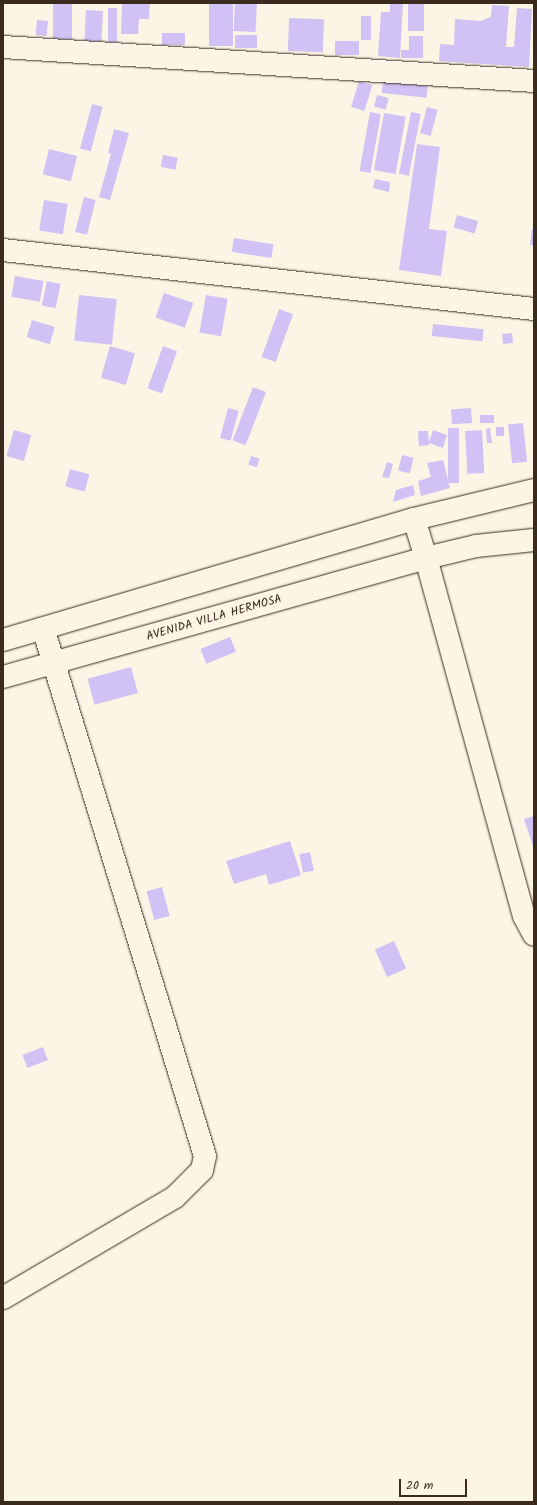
<!DOCTYPE html>
<style>
body{margin:0}
#map{position:relative;width:537px;height:1505px;overflow:hidden;background:#fcf5e5;font-family:Kalam,sans-serif}
div>[style]{position:absolute}
.building>*{inset:0;background:#d0c2f4;transform-origin:0 0}
.roads{filter:drop-shadow(0 0 1px #3b2a1e) drop-shadow(0 0 1px #3b2a1e)}
.street>*{height:22px;margin:-11px;padding:0 11px;transform-origin:11px;border-radius:11px;background:#fcf5e5}
.secondary>*{height:22px;margin:-11px;padding:0 11px;transform-origin:11px;border-radius:11px;background:#fcf5e5}
span{translate:-50% -50%;white-space:nowrap;text-align:center;line-height:1.15;-webkit-text-stroke:3px #fcf5e5;paint-order:stroke}
.street-label{font-size:12px;color:#3b2a1e}
.frame{position:absolute;inset:0;border:4px solid #3b2a1e;pointer-events:none}
.scale{position:absolute;left:399px;top:1479px;width:68px;height:18px;box-sizing:border-box;border:2px solid #3b2a1e;border-top:0;padding-left:5px;font-size:12px;line-height:14px;white-space:nowrap;color:#3b2a1e;-webkit-text-stroke:3px #fcf5e5;paint-order:stroke}
</style>
<div id="map">
<div class="building">
<i style="left:53px;top:3px;width:19px;height:36px"></i>
<i style="clip-path:polygon(122px 3px,150px 3px,149px 19px,139px 19px,138px 34px,121px 34px)"></i>
<i style="left:209px;top:3px;width:24px;height:43px"></i>
<i style="left:235px;top:3px;width:22px;height:28px;rotate:3deg"></i>
<i style="clip-path:polygon(390px 3px,403px 3px,400px 58px,378px 56px,381px 12px,390px 12px)"></i>
<i style="left:408px;top:3px;width:16px;height:28px"></i>
<i style="clip-path:polygon(492px 5px,509px 6px,506px 47px,514px 47px,517px 8px,532px 9px,529px 67px,439px 61px,440px 44px,454px 45px,455px 19px,480px 21px,491px 17px)"></i>
<i style="left:108px;top:8px;width:9px;height:34px"></i>
<i style="left:86px;top:10px;width:17px;height:31px;rotate:3deg"></i>
<i style="left:361px;top:16px;width:10px;height:24px"></i>
<i style="left:289px;top:18px;width:35px;height:33px;rotate:2deg"></i>
<i style="left:37px;top:20px;width:11px;height:15px;rotate:5deg"></i>
<i style="left:185px;top:33px;width:12px;height:23px;rotate:90deg"></i>
<i style="left:235px;top:35px;width:22px;height:13px"></i>
<i style="clip-path:polygon(409px 36px,423px 36px,423px 58px,401px 58px,401px 50px,409px 50px)"></i>
<i style="left:359px;top:41px;width:14px;height:24px;rotate:90deg"></i>
<i style="left:359px;top:81px;width:14px;height:27px;rotate:17deg"></i>
<i style="left:383px;top:81px;width:45px;height:12px;rotate:6deg"></i>
<i style="left:377px;top:95px;width:12px;height:12px;rotate:14deg"></i>
<i style="left:92px;top:104px;width:11px;height:46px;rotate:15deg"></i>
<i style="left:427px;top:107px;width:11px;height:27px;rotate:15deg"></i>
<i style="left:370px;top:112px;width:11px;height:60px;rotate:10deg"></i>
<i style="left:411px;top:112px;width:10px;height:63px;rotate:11deg"></i>
<i style="left:384px;top:113px;width:22px;height:58px;rotate:10deg"></i>
<i style="clip-path:polygon(114px 129px,129px 133px,110px 200px,99px 197px,111px 154px,108px 153px)"></i>
<i style="clip-path:polygon(417px 144px,440px 147px,429px 229px,447px 231px,441px 276px,399px 270px)"></i>
<i style="left:49px;top:149px;width:29px;height:26px;rotate:14deg"></i>
<i style="left:163px;top:155px;width:15px;height:12px;rotate:11deg"></i>
<i style="clip-path:polygon(375px 179px,390px 182px,389px 192px,373px 188px)"></i>
<i style="left:84px;top:197px;width:12px;height:36px;rotate:14deg"></i>
<i style="left:44px;top:200px;width:24px;height:31px;rotate:9deg"></i>
<i style="left:457px;top:215px;width:22px;height:13px;rotate:16deg"></i>
<i style="clip-path:polygon(532px 229px,534px 229px,534px 245px,530px 245px)"></i>
<i style="left:234px;top:238px;width:40px;height:14px;rotate:9deg"></i>
<i style="left:15px;top:276px;width:29px;height:21px;rotate:10deg"></i>
<i style="left:47px;top:281px;width:14px;height:25px;rotate:12deg"></i>
<i style="left:164px;top:293px;width:31px;height:26px;rotate:19deg"></i>
<i style="left:79px;top:295px;width:38px;height:46px;rotate:6deg"></i>
<i style="left:206px;top:295px;width:22px;height:38px;rotate:10deg"></i>
<i style="left:279px;top:309px;width:15px;height:51px;rotate:20deg"></i>
<i style="left:32px;top:320px;width:24px;height:18px;rotate:17deg"></i>
<i style="left:433px;top:324px;width:51px;height:12px;rotate:6deg"></i>
<i style="left:512px;top:333px;width:10px;height:10px;rotate:84deg"></i>
<i style="left:110px;top:346px;width:26px;height:33px;rotate:16deg"></i>
<i style="left:163px;top:346px;width:15px;height:45px;rotate:20deg"></i>
<i style="left:253px;top:387px;width:14px;height:57px;rotate:21deg"></i>
<i style="left:228px;top:408px;width:11px;height:31px;rotate:15deg"></i>
<i style="left:471px;top:408px;width:15px;height:20px;rotate:86deg"></i>
<i style="left:494px;top:415px;width:8px;height:14px;rotate:90deg"></i>
<i style="left:523px;top:423px;width:39px;height:15px;rotate:84deg"></i>
<i style="left:496px;top:427px;width:8px;height:9px"></i>
<i style="left:459px;top:428px;width:55px;height:11px;rotate:90deg"></i>
<i style="clip-path:polygon(490px 428px,492px 443px,487px 443px,486px 429px)"></i>
<i style="left:14px;top:430px;width:18px;height:27px;rotate:16deg"></i>
<i style="clip-path:polygon(433px 430px,447px 435px,443px 448px,429px 443px,429px 445px,419px 446px,418px 431px,428px 431px,429px 442px)"></i>
<i style="left:482px;top:430px;width:43px;height:17px;rotate:87deg"></i>
<i style="left:402px;top:455px;width:12px;height:16px;rotate:14deg"></i>
<i style="left:251px;top:456px;width:9px;height:9px;rotate:18deg"></i>
<i style="clip-path:polygon(443px 460px,450px 488px,421px 496px,418px 481px,431px 477px,427px 463px)"></i>
<i style="clip-path:polygon(387px 462px,393px 464px,389px 478px,382px 477px)"></i>
<i style="left:70px;top:469px;width:20px;height:18px;rotate:15deg"></i>
<i style="clip-path:polygon(413px 485px,415px 495px,393px 502px,396px 490px)"></i>
<i style="left:230px;top:637px;width:16px;height:32px;rotate:68deg"></i>
<i style="left:131px;top:667px;width:27px;height:45px;rotate:75deg"></i>
<i style="clip-path:polygon(534px 816px,534px 849px,524px 819px)"></i>
<i style="clip-path:polygon(290px 841px,301px 875px,269px 885px,266px 874px,234px 884px,226px 861px)"></i>
<i style="left:310px;top:852px;width:19px;height:11px;rotate:78deg"></i>
<i style="left:162px;top:887px;width:30px;height:16px;rotate:75deg"></i>
<i style="left:394px;top:941px;width:30px;height:21px;rotate:66deg"></i>
<i style="left:43px;top:1047px;width:14px;height:22px;rotate:69deg"></i>
</div>
<div class="roads">
<div class="street">
<i style="left:3px;top:47px;width:532px;rotate:3.66deg"></i>
<i style="left:3px;top:250px;width:534px;rotate:6.34deg"></i>
<i style="left:414px;top:519px;width:123px;rotate:-13.6deg"></i>
<i style="left:426px;top:558px;width:371px;rotate:74.7deg"></i>
<i style="left:524px;top:916px;width:21px;rotate:62deg"></i>
<i style="left:3px;top:1298px;width:199px;rotate:-30.4deg"></i>
<i style="left:175px;top:1197px;width:38px;rotate:-45deg"></i>
<i style="left:202px;top:1170px;width:14px;rotate:-78deg"></i>
<i style="left:205px;top:1156px;width:552px;rotate:-107.06deg"></i>
</div>
<div class="secondary">
<i style="left:3px;top:640px;width:428px;rotate:-16.4deg"></i>
<i style="left:414px;top:519px;width:41px;rotate:72.9deg"></i>
<i style="left:3px;top:677px;width:439px;rotate:-15.7deg"></i>
<i style="left:426px;top:558px;width:51px;rotate:-13.5deg"></i>
<i style="left:476px;top:546px;width:58px;rotate:-5.9deg"></i>
</div>
</div>
<div class="street-label">
<span style="left:214px;top:618px;rotate:-16deg">AVENIDA VILLA HERMOSA</span>
</div>
<div class="frame"></div>
<div class="scale">20 m</div>
</div>
